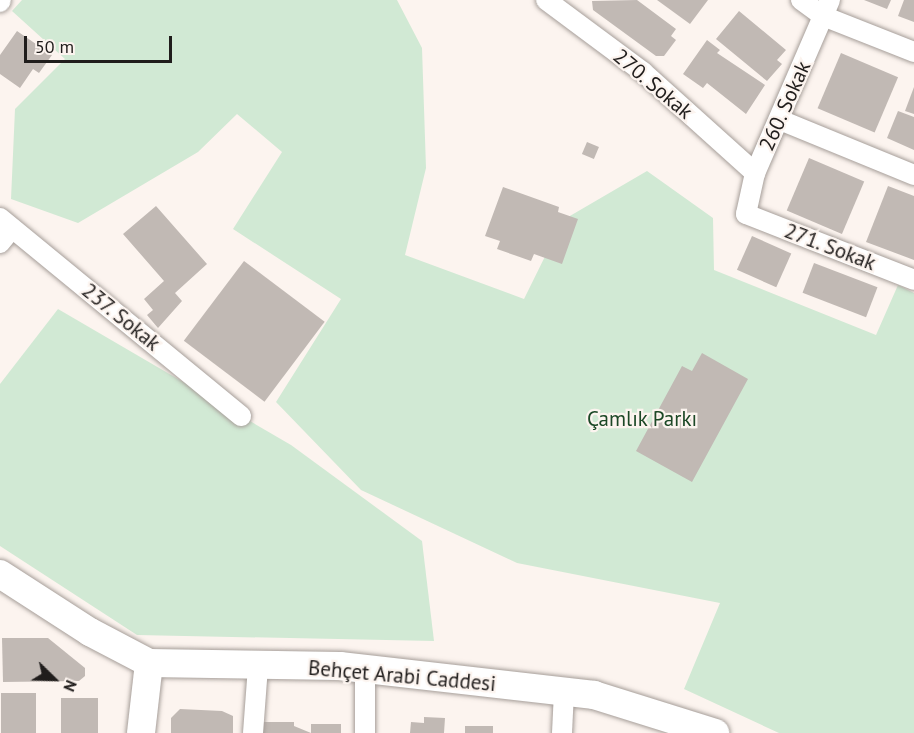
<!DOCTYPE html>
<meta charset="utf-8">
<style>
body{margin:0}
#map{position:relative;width:914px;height:733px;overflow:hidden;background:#fcf4ef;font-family:"PT Sans",sans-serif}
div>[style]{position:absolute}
.green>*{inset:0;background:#d1e9d4}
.building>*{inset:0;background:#c1b9b4;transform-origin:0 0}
.roads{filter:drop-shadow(0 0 2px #a69e99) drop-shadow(0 0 2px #a69e99)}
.street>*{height:20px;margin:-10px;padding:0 10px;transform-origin:10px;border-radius:10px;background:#fff}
.secondary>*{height:28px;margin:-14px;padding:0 14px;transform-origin:14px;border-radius:14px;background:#fff}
span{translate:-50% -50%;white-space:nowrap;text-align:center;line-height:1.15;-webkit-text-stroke:4.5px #fcf4ef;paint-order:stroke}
.street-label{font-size:21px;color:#201d1c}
.park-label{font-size:21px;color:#1c4826}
.north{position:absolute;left:24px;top:649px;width:60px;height:60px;-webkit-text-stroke:4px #fcf4ef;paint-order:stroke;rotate:113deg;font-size:16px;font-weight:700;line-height:24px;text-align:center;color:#201d1c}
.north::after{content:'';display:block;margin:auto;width:21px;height:27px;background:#201d1c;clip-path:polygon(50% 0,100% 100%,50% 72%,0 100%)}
.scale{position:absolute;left:24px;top:36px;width:148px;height:27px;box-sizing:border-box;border:3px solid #201d1c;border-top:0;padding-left:8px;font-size:18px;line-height:21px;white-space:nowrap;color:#201d1c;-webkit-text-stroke:4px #fcf4ef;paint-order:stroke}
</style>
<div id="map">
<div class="green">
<i style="clip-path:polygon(22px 0,397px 0,422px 48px,426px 168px,405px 255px,524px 299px,563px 220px,647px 171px,713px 218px,714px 270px,876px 335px,898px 285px,914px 293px,914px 733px,779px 733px,684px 689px,720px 603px,517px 563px,361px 490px,276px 402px,341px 299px,233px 229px,282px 152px,237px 114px,198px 152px,78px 223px,11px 199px,15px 109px,65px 59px,12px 11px)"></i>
<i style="clip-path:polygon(58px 309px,291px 445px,422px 541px,434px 641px,137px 635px,0 546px,0 384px)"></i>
</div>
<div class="building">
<i style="clip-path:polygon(637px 0,676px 29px,671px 36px,676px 40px,664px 56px,656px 56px,593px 10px,592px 1px)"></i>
<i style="clip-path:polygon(657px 0,708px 0,690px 24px)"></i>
<i style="clip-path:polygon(864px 0,891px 0,887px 9px)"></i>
<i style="clip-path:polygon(904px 0,914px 0,914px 22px,898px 16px)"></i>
<i style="clip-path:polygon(739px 11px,786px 50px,777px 60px,782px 64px,767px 81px,716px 39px)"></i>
<i style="clip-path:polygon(17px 31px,52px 55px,39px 73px,33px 69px,20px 88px,0 74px,0 55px)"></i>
<i style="clip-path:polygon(707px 40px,720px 50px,717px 53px,765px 85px,746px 114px,707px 83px,703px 88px,683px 74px)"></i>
<i style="left:841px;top:53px;width:62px;height:60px;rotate:23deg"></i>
<i style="clip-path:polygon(914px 87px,914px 114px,905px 111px)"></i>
<i style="clip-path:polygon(898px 111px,914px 117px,914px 150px,887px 138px)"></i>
<i style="left:587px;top:142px;width:13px;height:13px;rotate:23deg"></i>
<i style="left:809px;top:158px;width:60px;height:57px;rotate:23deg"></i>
<i style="clip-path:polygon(888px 186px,914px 196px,914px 260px,866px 242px)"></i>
<i style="clip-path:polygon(503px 187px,559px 207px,558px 212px,578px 219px,562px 264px,534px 254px,531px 261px,497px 249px,500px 241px,485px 236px)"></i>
<i style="clip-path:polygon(156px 206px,207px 264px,175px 293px,182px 301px,158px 328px,147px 315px,153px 310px,144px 299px,164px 281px,123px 234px)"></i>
<i style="left:752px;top:236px;width:43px;height:37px;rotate:24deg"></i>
<i style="left:244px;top:261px;width:101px;height:100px;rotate:37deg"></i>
<i style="left:814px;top:263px;width:68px;height:32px;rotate:21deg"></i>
<i style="clip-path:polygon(702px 353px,748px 379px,692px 482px,636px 451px,682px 366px,692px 371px)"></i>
<i style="clip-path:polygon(2px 638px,48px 638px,85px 668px,85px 676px,79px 681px,3px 682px)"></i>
<i style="left:1px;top:693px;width:35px;height:40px"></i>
<i style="left:98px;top:698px;width:35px;height:37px;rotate:90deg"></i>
<i style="clip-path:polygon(180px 709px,222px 711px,233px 716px,233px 733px,171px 733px,171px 718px)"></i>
<i style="clip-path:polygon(424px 717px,445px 718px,444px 733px,410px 733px,411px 722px,424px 723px)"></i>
<i style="clip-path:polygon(260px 722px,294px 722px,294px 726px,311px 733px,260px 733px)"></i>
<i style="left:311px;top:724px;width:30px;height:9px"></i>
<i style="left:465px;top:726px;width:28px;height:7px"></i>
</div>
<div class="roads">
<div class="street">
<i style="left:546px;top:0;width:121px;rotate:36.6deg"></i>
<i style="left:643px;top:72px;width:151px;rotate:42deg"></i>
<i style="left:801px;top:0;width:27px;rotate:36deg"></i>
<i style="left:823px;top:16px;width:98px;rotate:21.6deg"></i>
<i style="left:830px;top:0;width:189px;rotate:113.4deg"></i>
<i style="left:755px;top:173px;width:42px;rotate:102.4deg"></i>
<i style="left:746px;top:214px;width:180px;rotate:21.4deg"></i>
<i style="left:0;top:2px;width:2px;rotate:-63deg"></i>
<i style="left:780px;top:120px;width:145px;rotate:22.3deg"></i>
<i style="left:0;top:218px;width:312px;rotate:39.4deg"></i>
<i style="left:0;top:243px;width:19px;rotate:-51deg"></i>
<i style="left:253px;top:733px;width:67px;rotate:-85.7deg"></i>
<i style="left:365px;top:733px;width:64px;rotate:-90deg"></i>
<i style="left:562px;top:733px;width:41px;rotate:-87.2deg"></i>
</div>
<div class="secondary">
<i style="left:0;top:574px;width:107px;rotate:32.8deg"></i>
<i style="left:90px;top:632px;width:67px;rotate:27.7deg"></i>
<i style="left:149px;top:663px;width:191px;rotate:0.9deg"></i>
<i style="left:340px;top:666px;width:256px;rotate:6.5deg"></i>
<i style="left:594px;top:695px;width:127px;rotate:17.4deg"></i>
<i style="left:141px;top:733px;width:70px;rotate:-83.5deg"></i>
</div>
</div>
<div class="street-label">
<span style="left:653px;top:84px;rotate:40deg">270. Sokak</span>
<span style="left:785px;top:106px;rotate:-66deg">260. Sokak</span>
<span style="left:830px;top:247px;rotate:21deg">271. Sokak</span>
<span style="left:121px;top:317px;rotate:39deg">237. Sokak</span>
<span style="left:402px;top:676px;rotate:5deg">Behçet Arabi Caddesi</span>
</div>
<div class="park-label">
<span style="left:642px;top:419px">Çamlık Parkı</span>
</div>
<div class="north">N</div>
<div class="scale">50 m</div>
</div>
